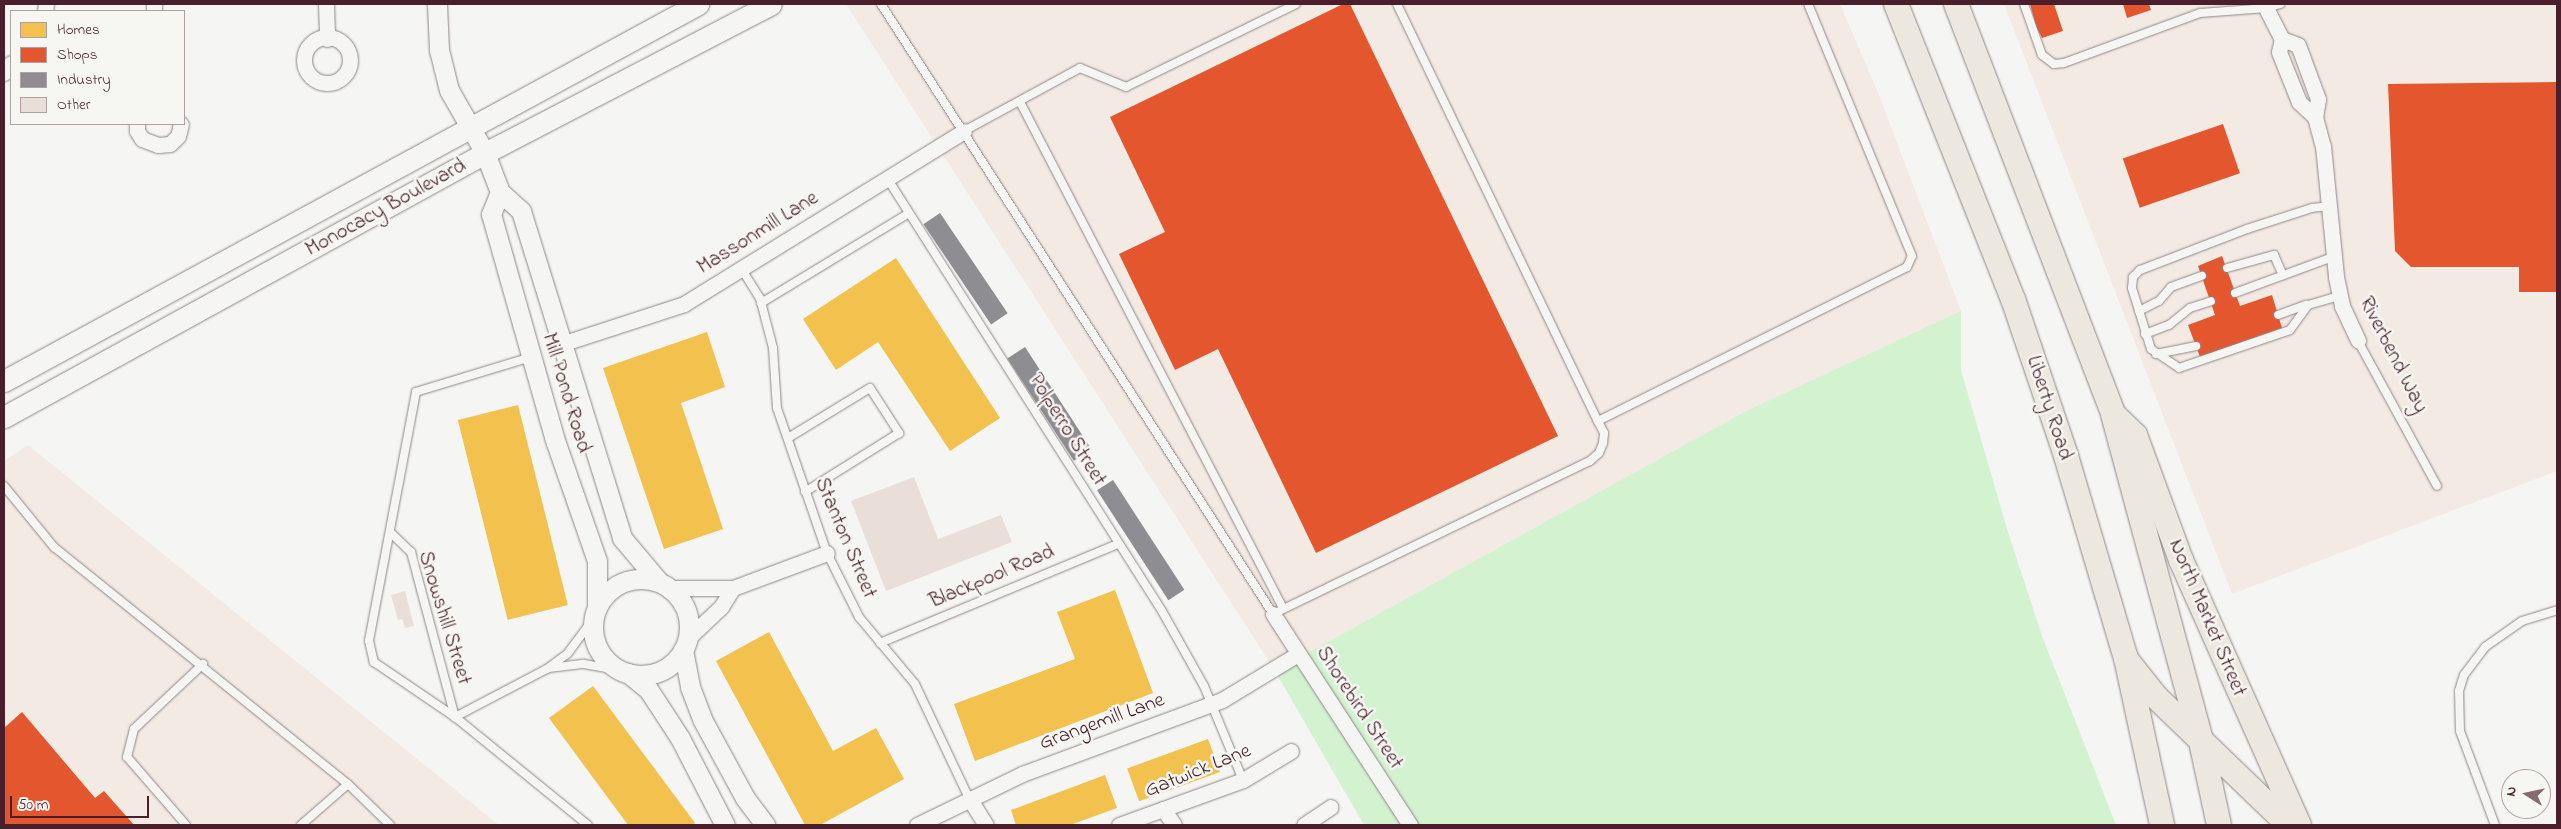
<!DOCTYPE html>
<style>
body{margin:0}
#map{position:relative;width:2561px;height:829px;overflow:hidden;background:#f5f5f3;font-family:"Indie Flower",sans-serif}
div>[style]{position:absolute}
.built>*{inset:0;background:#f4eae4}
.green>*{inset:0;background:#d3f2d0}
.homes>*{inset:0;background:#f2c14e;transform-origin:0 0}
.shops>*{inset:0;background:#e4572e;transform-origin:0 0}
.industry>*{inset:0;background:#8d8d92;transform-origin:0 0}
.building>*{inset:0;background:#eaded9}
.roads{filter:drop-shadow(0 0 1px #8f8788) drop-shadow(0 0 1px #8f8788)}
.service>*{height:8px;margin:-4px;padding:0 4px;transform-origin:4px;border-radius:4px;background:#f5f5f3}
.minor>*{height:15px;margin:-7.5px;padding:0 7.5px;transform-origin:7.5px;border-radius:7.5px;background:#f5f5f3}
.minor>.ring{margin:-7.5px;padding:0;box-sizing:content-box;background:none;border:15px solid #f5f5f3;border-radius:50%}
.tertiary>*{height:19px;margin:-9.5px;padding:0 9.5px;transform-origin:9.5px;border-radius:9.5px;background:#f5f5f3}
.tertiary>.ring{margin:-9.5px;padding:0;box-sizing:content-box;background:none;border:19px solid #f5f5f3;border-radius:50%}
.secondary>*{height:21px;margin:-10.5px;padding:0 10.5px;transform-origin:10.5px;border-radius:10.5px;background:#f5f5f3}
.primary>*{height:24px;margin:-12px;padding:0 12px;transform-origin:12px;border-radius:12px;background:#ece8df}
span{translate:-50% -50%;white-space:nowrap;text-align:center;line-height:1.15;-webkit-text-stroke:5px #f6f6f2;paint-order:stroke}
.street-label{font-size:21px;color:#4a1f2b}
.frame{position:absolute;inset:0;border:5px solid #4a1f2b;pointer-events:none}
.legend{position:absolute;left:10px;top:10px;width:175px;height:115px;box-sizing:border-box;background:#f6f6f2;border:1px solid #b1a0a2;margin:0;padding:6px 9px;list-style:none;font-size:15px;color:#4a1f2b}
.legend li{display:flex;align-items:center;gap:10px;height:25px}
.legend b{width:25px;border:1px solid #b1a0a2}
.north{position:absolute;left:2501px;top:769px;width:50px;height:50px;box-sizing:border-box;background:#f6f6f2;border:1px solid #b1a0a2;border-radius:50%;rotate:280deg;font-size:14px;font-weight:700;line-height:20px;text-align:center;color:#4a1f2b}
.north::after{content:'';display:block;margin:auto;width:18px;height:22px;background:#866a71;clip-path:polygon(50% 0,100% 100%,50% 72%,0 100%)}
.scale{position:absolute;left:10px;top:796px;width:139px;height:22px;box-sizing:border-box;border:2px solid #4a1f2b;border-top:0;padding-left:6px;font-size:15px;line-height:18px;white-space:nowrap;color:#4a1f2b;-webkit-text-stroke:4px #f6f6f2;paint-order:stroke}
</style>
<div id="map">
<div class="built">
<i style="clip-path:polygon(846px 4px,1840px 4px,1879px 95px,1961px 311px,1746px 411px,1275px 671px)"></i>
<i style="clip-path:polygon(2004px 4px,2557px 4px,2557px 471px,2232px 594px)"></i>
<i style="clip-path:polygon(28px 445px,323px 683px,499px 825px,4px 825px,4px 461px)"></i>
</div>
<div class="green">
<i style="clip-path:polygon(1961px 311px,1961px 370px,2007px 529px,2042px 636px,2116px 825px,1364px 825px,1275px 671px,1746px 411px)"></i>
</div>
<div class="homes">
<i style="clip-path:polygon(896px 258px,1000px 418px,950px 451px,878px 342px,836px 370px,803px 319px)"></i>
<i style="clip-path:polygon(707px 332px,725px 387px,681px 403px,723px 529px,664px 549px,603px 368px)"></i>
<i style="left:518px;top:405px;width:206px;height:62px;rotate:76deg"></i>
<i style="clip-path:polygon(1115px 590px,1153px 693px,975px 761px,954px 704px,1075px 659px,1057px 612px)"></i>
<i style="clip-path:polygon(769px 632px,833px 751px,876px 728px,904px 779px,820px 825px,805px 825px,716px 661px)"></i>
<i style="clip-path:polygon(593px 686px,695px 823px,692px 825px,628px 825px,549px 718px)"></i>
<i style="left:1208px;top:739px;width:35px;height:86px;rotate:70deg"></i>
<i style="clip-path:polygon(1105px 775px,1117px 808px,1070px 825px,1016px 825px,1011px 810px)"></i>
</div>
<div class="shops">
<i style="clip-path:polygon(1343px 4px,1350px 4px,1558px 436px,1316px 553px,1218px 349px,1175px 370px,1119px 254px,1165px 232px,1110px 117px)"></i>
<i style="clip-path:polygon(2030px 4px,2054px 4px,2063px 31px,2042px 38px,2036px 27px)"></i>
<i style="clip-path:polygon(2123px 4px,2149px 4px,2151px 10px,2127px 18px)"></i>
<i style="clip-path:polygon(2557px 82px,2557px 292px,2519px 292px,2519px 267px,2411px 267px,2395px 251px,2388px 84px)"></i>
<i style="left:2223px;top:124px;width:52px;height:106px;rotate:71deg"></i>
<i style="clip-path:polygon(2222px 256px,2240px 306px,2272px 295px,2282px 328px,2200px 357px,2188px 325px,2215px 315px,2198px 266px)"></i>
<i style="clip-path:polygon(22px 712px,95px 798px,104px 791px,134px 825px,4px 825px,4px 728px)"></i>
</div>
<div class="industry">
<i style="left:940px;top:213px;width:121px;height:20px;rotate:56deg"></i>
<i style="left:1025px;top:347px;width:122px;height:21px;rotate:57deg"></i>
<i style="left:1113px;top:480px;width:131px;height:19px;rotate:57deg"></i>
</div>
<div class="building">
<i style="clip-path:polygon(914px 477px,938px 539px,1001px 515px,1012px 542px,886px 591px,851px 501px)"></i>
<i style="clip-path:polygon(405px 591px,414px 626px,405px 628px,402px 619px,398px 620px,391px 595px)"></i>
</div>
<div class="roads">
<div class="service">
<i style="left:881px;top:4px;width:725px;rotate:57.27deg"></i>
<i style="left:1273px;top:614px;width:352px;rotate:-25.8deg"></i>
<i style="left:1590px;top:461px;width:12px;rotate:-42deg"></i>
<i style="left:1599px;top:453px;width:11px;rotate:-68deg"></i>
<i style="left:1603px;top:443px;width:10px;rotate:-84deg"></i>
<i style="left:1604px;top:433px;width:13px;rotate:-117deg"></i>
<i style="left:1397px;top:4px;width:463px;rotate:64.3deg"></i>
<i style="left:1598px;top:421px;width:345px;rotate:-26.5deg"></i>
<i style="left:1907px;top:267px;width:12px;rotate:-66deg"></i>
<i style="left:1912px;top:256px;width:273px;rotate:-112.4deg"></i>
<i style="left:2024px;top:4px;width:54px;rotate:70.6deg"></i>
<i style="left:2042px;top:55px;width:15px;rotate:37deg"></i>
<i style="left:2054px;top:64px;width:10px;rotate:-6deg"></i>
<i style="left:2064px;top:63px;width:145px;rotate:-20.2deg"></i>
<i style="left:2200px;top:13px;width:67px;rotate:-4.3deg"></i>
<i style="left:2267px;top:8px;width:14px;rotate:-17deg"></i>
<i style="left:1020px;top:102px;width:570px;rotate:62.54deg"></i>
<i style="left:964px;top:131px;width:132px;rotate:-28.5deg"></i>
<i style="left:1080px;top:68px;width:50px;rotate:22.4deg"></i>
<i style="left:1126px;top:87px;width:189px;rotate:-26deg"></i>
<i style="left:887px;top:178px;width:513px;rotate:57.58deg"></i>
<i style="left:1162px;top:611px;width:86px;rotate:60.8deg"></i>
<i style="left:1204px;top:686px;width:102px;rotate:67.5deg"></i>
<i style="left:2330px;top:206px;width:18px;rotate:174deg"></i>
<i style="left:2312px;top:208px;width:68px;rotate:162.1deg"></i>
<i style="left:2247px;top:229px;width:115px;rotate:159deg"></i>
<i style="left:2140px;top:270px;width:10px;rotate:135deg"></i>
<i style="left:2133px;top:277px;width:11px;rotate:95deg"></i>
<i style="left:2132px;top:288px;width:64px;rotate:72.7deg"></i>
<i style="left:2151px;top:349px;width:34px;rotate:34deg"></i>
<i style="left:2179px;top:368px;width:117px;rotate:-18.9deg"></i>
<i style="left:2290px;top:330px;width:31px;rotate:-54deg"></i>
<i style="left:2308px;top:305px;width:33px;rotate:-16deg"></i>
<i style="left:741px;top:268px;width:36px;rotate:58deg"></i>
<i style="left:760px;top:298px;width:52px;rotate:75.4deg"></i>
<i style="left:773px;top:348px;width:60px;rotate:86.2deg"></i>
<i style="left:777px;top:408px;width:153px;rotate:71deg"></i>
<i style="left:827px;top:553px;width:72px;rotate:63.4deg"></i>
<i style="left:859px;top:617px;width:87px;rotate:50.1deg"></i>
<i style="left:915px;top:684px;width:126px;rotate:64.7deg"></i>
<i style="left:2227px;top:268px;width:49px;rotate:-15.5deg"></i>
<i style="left:2274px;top:255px;width:22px;rotate:66deg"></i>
<i style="left:2235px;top:293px;width:107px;rotate:-20.3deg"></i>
<i style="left:761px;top:303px;width:173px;rotate:-31.3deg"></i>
<i style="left:2139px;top:311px;width:22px;rotate:-27deg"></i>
<i style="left:2159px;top:301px;width:18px;rotate:-49deg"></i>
<i style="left:2171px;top:287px;width:33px;rotate:-20deg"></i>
<i style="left:2278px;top:315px;width:30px;rotate:-20deg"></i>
<i style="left:2145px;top:334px;width:26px;rotate:-21deg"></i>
<i style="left:2169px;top:325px;width:27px;rotate:-39deg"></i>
<i style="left:2190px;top:308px;width:22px;rotate:-18deg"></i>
<i style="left:2358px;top:341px;width:165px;rotate:61.4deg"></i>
<i style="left:2156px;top:354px;width:41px;rotate:-11.3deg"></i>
<i style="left:531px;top:357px;width:120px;rotate:163.1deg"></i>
<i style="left:416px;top:392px;width:253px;rotate:100.7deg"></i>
<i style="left:369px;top:641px;width:22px;rotate:77deg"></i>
<i style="left:374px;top:662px;width:98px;rotate:34.2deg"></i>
<i style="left:455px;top:717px;width:171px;rotate:39.1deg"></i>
<i style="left:788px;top:438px;width:96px;rotate:-31.4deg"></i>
<i style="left:870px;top:388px;width:54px;rotate:57.2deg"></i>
<i style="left:899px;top:433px;width:111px;rotate:147.9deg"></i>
<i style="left:4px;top:486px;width:79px;rotate:50.7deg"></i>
<i style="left:54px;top:547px;width:378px;rotate:38.9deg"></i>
<i style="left:348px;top:784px;width:59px;rotate:44.3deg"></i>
<i style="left:391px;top:533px;width:28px;rotate:44deg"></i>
<i style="left:411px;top:552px;width:171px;rotate:75.1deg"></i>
<i style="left:455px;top:717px;width:104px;rotate:-27.6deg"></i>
<i style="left:547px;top:669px;width:26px;rotate:-37deg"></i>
<i style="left:568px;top:653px;width:44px;rotate:-53.4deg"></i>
<i style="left:880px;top:643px;width:258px;rotate:-22.6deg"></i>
<i style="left:549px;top:668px;width:35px;rotate:-7deg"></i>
<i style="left:584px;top:664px;width:40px;rotate:10deg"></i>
<i style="left:186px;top:825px;width:90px;rotate:-130.9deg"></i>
<i style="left:127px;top:757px;width:29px;rotate:-76deg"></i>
<i style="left:134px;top:729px;width:95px;rotate:-43.3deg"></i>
<i style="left:301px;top:825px;width:62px;rotate:-41.1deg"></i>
<i style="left:2495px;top:825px;width:100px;rotate:-110.4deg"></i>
<i style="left:2460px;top:731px;width:40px;rotate:-91.4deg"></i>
<i style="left:2459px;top:691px;width:17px;rotate:-73deg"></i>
<i style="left:2464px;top:675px;width:35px;rotate:-53deg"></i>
<i style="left:2485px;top:647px;width:45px;rotate:-35.1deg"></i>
<i style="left:2522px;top:621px;width:37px;rotate:-17deg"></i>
</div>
<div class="minor">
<i style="left:154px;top:4px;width:7px;rotate:90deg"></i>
<i style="left:326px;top:4px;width:35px;rotate:88deg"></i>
<i style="left:2264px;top:4px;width:39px;rotate:63deg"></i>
<i style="left:2282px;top:39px;width:13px;rotate:103deg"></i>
<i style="left:2279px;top:52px;width:54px;rotate:68.2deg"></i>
<i style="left:2299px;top:102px;width:22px;rotate:43deg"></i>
<i style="left:45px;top:11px;width:7px;rotate:-82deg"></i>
<i class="ring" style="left:304px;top:37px;width:31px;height:31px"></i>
<i style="left:2282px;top:39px;width:17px;rotate:21deg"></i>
<i style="left:2298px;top:45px;width:58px;rotate:69.7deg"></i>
<i style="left:2318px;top:99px;width:18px;rotate:99deg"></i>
<i style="left:2315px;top:117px;width:30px;rotate:75deg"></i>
<i style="left:2323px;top:146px;width:132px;rotate:84.3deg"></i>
<i style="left:2336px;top:277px;width:30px;rotate:78deg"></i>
<i style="left:2342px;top:306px;width:38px;rotate:65deg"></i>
<i style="left:4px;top:73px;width:12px;rotate:-55deg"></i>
<i style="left:137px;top:124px;width:7px;rotate:90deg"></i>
<i style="left:137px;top:131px;width:9px;rotate:58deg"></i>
<i style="left:142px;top:139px;width:17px;rotate:21deg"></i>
<i style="left:158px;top:145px;width:12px;rotate:-5deg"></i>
<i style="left:170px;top:144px;width:11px;rotate:-45deg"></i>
<i style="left:178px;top:136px;width:12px;rotate:-76deg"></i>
<i style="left:561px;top:344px;width:129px;rotate:-18deg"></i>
<i style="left:684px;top:304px;width:329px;rotate:-31.7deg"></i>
<i style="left:669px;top:588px;width:64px"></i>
<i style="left:733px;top:588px;width:100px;rotate:-20.4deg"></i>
<i style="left:1273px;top:614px;width:252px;rotate:57deg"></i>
<i style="left:687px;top:639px;width:47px;rotate:-43.3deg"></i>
<i style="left:721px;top:607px;width:22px;rotate:-58deg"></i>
<i style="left:969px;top:798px;width:32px;rotate:58deg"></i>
<i style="left:1163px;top:809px;width:19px;rotate:55deg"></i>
<i style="left:917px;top:825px;width:117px;rotate:-25.9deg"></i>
<i style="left:1022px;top:774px;width:213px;rotate:-20.3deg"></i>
<i style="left:1222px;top:700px;width:89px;rotate:-31.2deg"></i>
<i style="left:1119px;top:825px;width:132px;rotate:-19.9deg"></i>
<i style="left:1243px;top:780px;width:56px;rotate:-31.1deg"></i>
<i style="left:1304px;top:825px;width:32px;rotate:-34deg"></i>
</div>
<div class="tertiary">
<i style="left:437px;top:4px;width:46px;rotate:87.5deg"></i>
<i style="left:439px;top:50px;width:41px;rotate:76deg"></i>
<i style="left:449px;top:90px;width:73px;rotate:60.3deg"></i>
<i style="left:485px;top:153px;width:42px;rotate:69deg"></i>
<i style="left:500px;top:192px;width:28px;rotate:42deg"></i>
<i style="left:521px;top:211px;width:342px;rotate:72.8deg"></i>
<i style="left:622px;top:538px;width:57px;rotate:49.9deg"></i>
<i style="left:500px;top:192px;width:24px;rotate:112deg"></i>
<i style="left:491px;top:214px;width:238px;rotate:74.2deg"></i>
<i style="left:556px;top:443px;width:125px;rotate:70.8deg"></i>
<i style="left:597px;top:561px;width:47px;rotate:90deg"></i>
<i class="ring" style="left:593px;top:579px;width:77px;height:77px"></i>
<i style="left:683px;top:650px;width:38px;rotate:79deg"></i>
<i style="left:690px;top:687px;width:34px;rotate:69deg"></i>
<i style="left:702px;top:719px;width:90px;rotate:61.4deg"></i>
<i style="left:745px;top:798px;width:34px;rotate:53deg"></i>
<i style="left:628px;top:673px;width:26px;rotate:39deg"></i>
<i style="left:648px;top:689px;width:59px;rotate:56.9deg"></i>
<i style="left:680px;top:738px;width:98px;rotate:62.7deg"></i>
</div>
<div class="secondary">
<i style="left:4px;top:381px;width:790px;rotate:-28.51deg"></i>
<i style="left:4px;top:417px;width:549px;rotate:-28.76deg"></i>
<i style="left:485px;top:153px;width:322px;rotate:-27.5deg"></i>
</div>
<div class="primary">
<i style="left:1896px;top:4px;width:317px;rotate:68.4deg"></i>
<i style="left:2013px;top:299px;width:166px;rotate:71.3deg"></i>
<i style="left:2066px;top:456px;width:211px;rotate:73.5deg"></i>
<i style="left:2126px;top:658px;width:171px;rotate:77.8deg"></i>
<i style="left:1956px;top:4px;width:439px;rotate:69deg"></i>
<i style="left:2113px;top:414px;width:335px;rotate:74.9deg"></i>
<i style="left:2200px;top:737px;width:90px;rotate:77.8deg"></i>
<i style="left:2115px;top:416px;width:28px;rotate:44deg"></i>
<i style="left:2135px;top:435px;width:133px;rotate:69.8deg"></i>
<i style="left:2181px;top:560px;width:290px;rotate:66deg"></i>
<i style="left:2129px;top:663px;width:43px;rotate:51.5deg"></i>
<i style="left:2156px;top:697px;width:185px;rotate:43.9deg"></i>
</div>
</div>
<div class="street-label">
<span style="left:386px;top:208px;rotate:-29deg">Monocacy Boulevard</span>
<span style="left:758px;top:233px;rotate:-32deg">Massonmill Lane</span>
<span style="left:2393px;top:355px;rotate:63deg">Riverbend Way</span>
<span style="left:566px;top:393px;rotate:73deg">Mill Pond Road</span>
<span style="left:2049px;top:408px;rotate:72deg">Liberty Road</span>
<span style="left:1067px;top:430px;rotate:58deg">Polperro Street</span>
<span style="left:845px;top:538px;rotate:67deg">Stanton Street</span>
<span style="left:992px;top:577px;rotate:-23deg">Blackpool Road</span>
<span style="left:444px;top:618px;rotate:73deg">Snowshill Street</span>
<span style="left:2207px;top:618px;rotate:67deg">North Market Street</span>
<span style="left:1359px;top:708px;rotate:57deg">Shorebird Street</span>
<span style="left:1102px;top:722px;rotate:-20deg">Grangemill Lane</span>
<span style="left:1198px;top:771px;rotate:-22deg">Gatwick Lane</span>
</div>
<div class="frame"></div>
<ul class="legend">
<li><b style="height:14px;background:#f2c14e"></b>Homes</li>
<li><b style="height:14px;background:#e4572e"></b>Shops</li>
<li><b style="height:14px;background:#8d8d92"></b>Industry</li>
<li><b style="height:14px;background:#eaded9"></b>Other</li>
</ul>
<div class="north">N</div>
<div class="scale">50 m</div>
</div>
